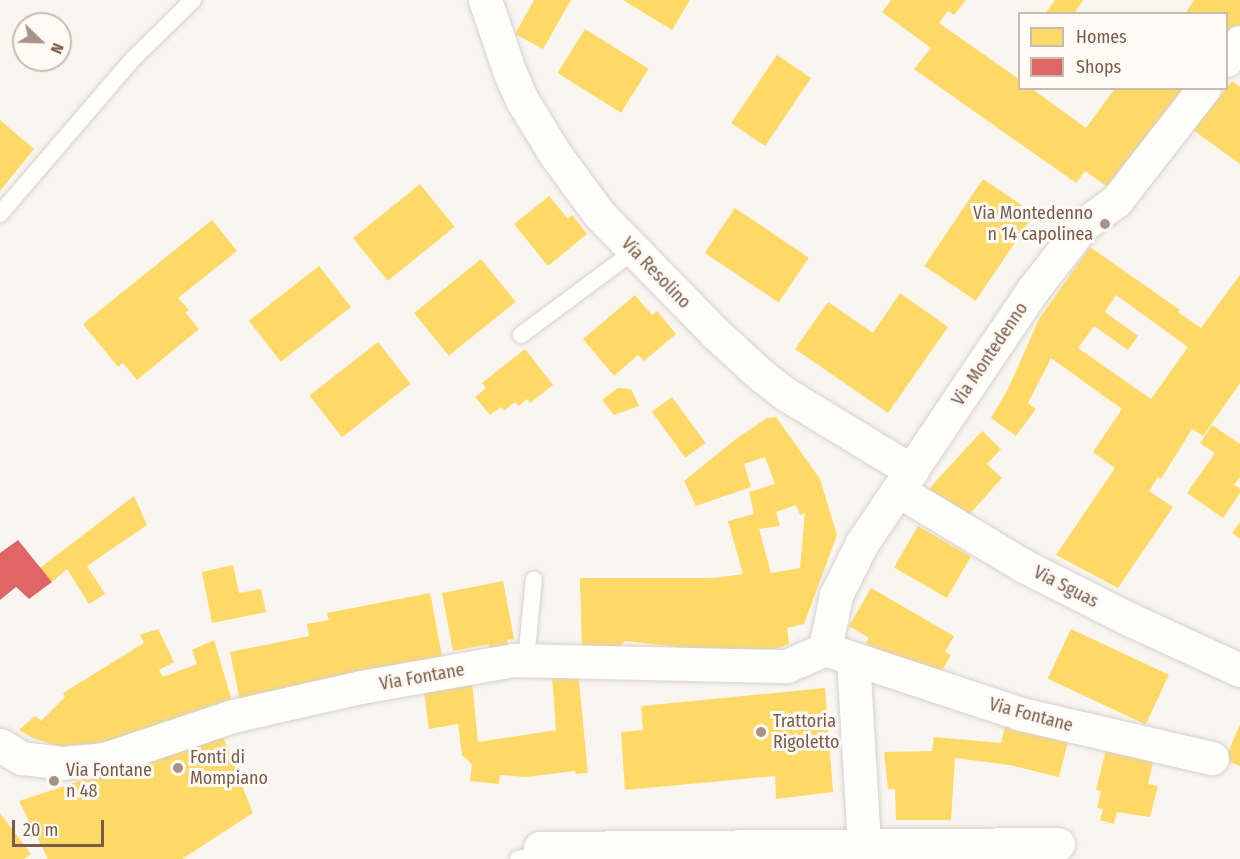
<!DOCTYPE html>
<style>
body{margin:0}
#map{position:relative;width:1240px;height:859px;overflow:hidden;background:#f9f5f0;font-family:"Fira Sans Condensed",sans-serif}
div>[style]{position:absolute}
.homes>*{inset:0;background:#ffd966;transform-origin:0 0}
.shops>*{inset:0;background:#e06666}
.roads{filter:drop-shadow(0 0 2px #d7d1cb) drop-shadow(0 0 2px #d7d1cb)}
.lane>*{height:16px;margin:-8px;padding:0 8px;transform-origin:8px;border-radius:8px;background:#fefefd}
.street>*{height:33px;margin:-16.5px;padding:0 16.5px;transform-origin:16.5px;border-radius:16.5px;background:#fefefd}
.dots>*{width:16px;height:16px;translate:-50% -50%;box-sizing:border-box;border:3px solid #fffaf3;border-radius:50%}
span{translate:-50% -50%;white-space:nowrap;text-align:center;line-height:1.15;-webkit-text-stroke:6px #fffaf3;paint-order:stroke}
.poi-label{font-size:18px;color:#7a5c4d}
.right{translate:-100% -50%;text-align:right}
.left{translate:0 -50%;text-align:left}
.street-label{font-size:18px;color:#7a5c4d}
.legend{position:absolute;left:1018px;top:12px;width:210px;height:78px;box-sizing:border-box;background:#fffaf3;border:2px solid #cabbb1;margin:0;padding:8px 10px;list-style:none;font-size:18px;color:#7a5c4d}
.legend li{display:flex;align-items:center;gap:12px;height:30px}
.legend b{width:30px;border:2px solid #cabbb1}
.north{position:absolute;left:12px;top:12px;width:60px;height:60px;box-sizing:border-box;background:#fffaf3;border:2px solid #cabbb1;border-radius:50%;rotate:113deg;font-size:16px;font-weight:700;line-height:24px;text-align:center;color:#7a5c4d}
.north::after{content:'';display:block;margin:auto;width:21px;height:27px;background:#a69286;clip-path:polygon(50% 0,100% 100%,50% 72%,0 100%)}
.scale{position:absolute;left:12px;top:820px;width:92px;height:27px;box-sizing:border-box;border:3px solid #7a5c4d;border-top:0;padding-left:8px;font-size:18px;line-height:21px;white-space:nowrap;color:#7a5c4d;-webkit-text-stroke:4px #fffaf3;paint-order:stroke}
</style>
<div id="map">
<div class="homes">
<i style="clip-path:polygon(534px 0,571px 0,543px 49px,515px 34px)"></i>
<i style="clip-path:polygon(623px 0,690px 0,672px 30px)"></i>
<i style="clip-path:polygon(891px 0,966px 0,954px 15px,948px 11px,939px 23px,1020px 80px,1020px 88px,1031px 88px,1086px 128px,1115px 88px,1188px 88px,1112px 190px,1085px 171px,1076px 183px,914px 69px,931px 48px,882px 12px)"></i>
<i style="clip-path:polygon(1055px 0,1083px 0,1074px 14px,1045px 14px)"></i>
<i style="clip-path:polygon(1194px 0,1240px 0,1240px 33px,1227px 50px,1227px 14px,1185px 14px)"></i>
<i style="left:585px;top:29px;width:75px;height:52px;rotate:32deg"></i>
<i style="left:777px;top:55px;width:41px;height:82px;rotate:34deg"></i>
<i style="clip-path:polygon(1232px 81px,1240px 87px,1240px 164px,1193px 130px)"></i>
<i style="clip-path:polygon(0 120px,34px 149px,0 191px)"></i>
<i style="left:983px;top:179px;width:62px;height:105px;rotate:34deg"></i>
<i style="left:420px;top:184px;width:55px;height:86px;rotate:51deg"></i>
<i style="clip-path:polygon(549px 196px,568px 219px,572px 215px,587px 234px,548px 266px,514px 224px)"></i>
<i style="left:735px;top:208px;width:89px;height:54px;rotate:34deg"></i>
<i style="clip-path:polygon(212px 220px,237px 251px,178px 298px,189px 310px,185px 312px,199px 329px,137px 380px,123px 363px,118px 367px,83px 324px)"></i>
<i style="clip-path:polygon(evenodd,1090px 247px,1180px 310px,1178px 312px,1201px 328px,1240px 275px,1240px 383px,1203px 436px,1192px 429px,1161px 479px,1158px 477px,1149px 491px,1173px 507px,1118px 588px,1056px 555px,1115px 468px,1093px 452px,1122px 409px,1051px 358px,1028px 403px,1036px 409px,1016px 436px,991px 418px,1008px 389px,1039px 319px,1090px 247px,1116px 295px,1188px 347px,1151px 399px,1078px 348px,1094px 326px,1128px 350px,1138px 336px,1105px 312px,1116px 295px)"></i>
<i style="left:481px;top:259px;width:55px;height:86px;rotate:51deg"></i>
<i style="left:319px;top:266px;width:52px;height:89px;rotate:52deg"></i>
<i style="clip-path:polygon(900px 293px,948px 327px,888px 413px,795px 349px,828px 302px,873px 333px)"></i>
<i style="clip-path:polygon(635px 295px,652px 315px,657px 311px,676px 334px,644px 361px,638px 355px,614px 376px,583px 339px)"></i>
<i style="left:378px;top:342px;width:53px;height:87px;rotate:52deg"></i>
<i style="clip-path:polygon(525px 349px,553px 385px,530px 403px,527px 399px,519px 406px,515px 402px,504px 411px,501px 407px,490px 415px,475px 397px,486px 388px,482px 383px)"></i>
<i style="clip-path:polygon(618px 388px,631px 389px,639px 406px,614px 415px,602px 400px)"></i>
<i style="left:672px;top:397px;width:57px;height:25px;rotate:54deg"></i>
<i style="clip-path:polygon(evenodd,776px 417px,820px 479px,837px 535px,804px 624px,787px 628px,789px 644px,775px 649px,704px 650px,625px 641px,617px 649px,582px 650px,580px 578px,714px 578px,743px 574px,728px 521px,754px 514px,749px 492px,775px 484px,765px 457px,744px 464px,751px 487px,696px 506px,684px 481px,736px 439px,767px 418px,776px 417px,796px 505px,800px 515px,805px 513px,800px 568px,771px 573px,759px 529px,780px 526px,776px 512px,796px 505px)"></i>
<i style="clip-path:polygon(1212px 425px,1240px 444px,1240px 477px,1234px 485px,1240px 488px,1240px 493px,1223px 518px,1187px 493px,1215px 453px,1200px 443px)"></i>
<i style="clip-path:polygon(982px 431px,1001px 449px,987px 464px,1002px 478px,968px 516px,927px 491px)"></i>
<i style="clip-path:polygon(134px 496px,147px 525px,87px 566px,105px 594px,89px 604px,67px 569px,52px 582px,40px 568px)"></i>
<i style="clip-path:polygon(1240px 522px,1240px 539px,1232px 533px)"></i>
<i style="left:918px;top:526px;width:61px;height:48px;rotate:30deg"></i>
<i style="clip-path:polygon(233px 565px,239px 593px,261px 589px,266px 612px,212px 623px,202px 572px)"></i>
<i style="clip-path:polygon(503px 581px,514px 639px,507px 640px,510px 650px,491px 654px,489px 644px,453px 651px,442px 593px)"></i>
<i style="clip-path:polygon(871px 588px,954px 636px,945px 652px,951px 655px,938px 677px,903px 664px,866px 643px,869px 638px,849px 626px)"></i>
<i style="clip-path:polygon(430px 593px,443px 661px,240px 701px,230px 652px,309px 636px,307px 624px,329px 620px,327px 613px)"></i>
<i style="clip-path:polygon(158px 629px,174px 662px,159px 670px,163px 677px,197px 664px,192px 650px,214px 640px,232px 701px,108px 744px,69px 750px,33px 738px,19px 730px,35px 716px,41px 721px,65px 697px,63px 693px,144px 643px,140px 635px)"></i>
<i style="left:1071px;top:629px;width:108px;height:55px;rotate:25deg"></i>
<i style="clip-path:polygon(578px 672px,588px 773px,576px 774px,575px 771px,526px 777px,500px 775px,499px 784px,470px 781px,472px 764px,462px 755px,458px 724px,429px 729px,424px 692px,472px 683px,478px 742px,556px 730px,552px 675px)"></i>
<i style="clip-path:polygon(825px 688px,833px 792px,776px 799px,775px 776px,625px 790px,621px 732px,643px 730px,641px 706px)"></i>
<i style="clip-path:polygon(1007px 719px,1069px 738px,1059px 777px,1010px 765px,955px 758px,951px 820px,896px 820px,895px 789px,888px 789px,884px 752px,932px 751px,934px 737px,1001px 743px)"></i>
<i style="clip-path:polygon(1240px 724px,1240px 766px,1225px 760px)"></i>
<i style="clip-path:polygon(222px 734px,253px 813px,182px 859px,48px 859px,19px 801px)"></i>
<i style="clip-path:polygon(1106px 749px,1153px 762px,1148px 784px,1158px 786px,1150px 817px,1117px 812px,1114px 824px,1100px 820px,1103px 809px,1097px 808px,1101px 791px,1096px 790px)"></i>
<i style="clip-path:polygon(0 813px,31px 854px,24px 859px,0 859px)"></i>
</div>
<div class="shops">
<i style="clip-path:polygon(18px 540px,52px 582px,29px 599px,16px 587px,0 600px,0 553px)"></i>
</div>
<div class="roads">
<div class="lane">
<i style="left:0;top:214px;width:204px;rotate:-49.4deg"></i>
<i style="left:133px;top:59px;width:84px;rotate:-44.5deg"></i>
<i style="left:521px;top:335px;width:141px;rotate:-36.6deg"></i>
<i style="left:526px;top:660px;width:81px;rotate:-84.4deg"></i>
<i style="left:518px;top:859px;width:22px;rotate:-10deg"></i>
</div>
<div class="street">
<i style="left:485px;top:0;width:77px;rotate:71.1deg"></i>
<i style="left:510px;top:73px;width:30px;rotate:66deg"></i>
<i style="left:522px;top:100px;width:63px;rotate:58.6deg"></i>
<i style="left:555px;top:154px;width:74px;rotate:53.7deg"></i>
<i style="left:599px;top:214px;width:165px;rotate:45.7deg"></i>
<i style="left:714px;top:332px;width:64px;rotate:42.5deg"></i>
<i style="left:761px;top:375px;width:33px;rotate:38deg"></i>
<i style="left:787px;top:395px;width:146px;rotate:31.3deg"></i>
<i style="left:1226px;top:60px;width:23px;rotate:-52deg"></i>
<i style="left:899px;top:491px;width:146px;rotate:31deg"></i>
<i style="left:1024px;top:566px;width:118px;rotate:26.8deg"></i>
<i style="left:1129px;top:619px;width:122px;rotate:24.7deg"></i>
<i style="left:825px;top:649px;width:55px;rotate:-78.5deg"></i>
<i style="left:836px;top:595px;width:58px;rotate:-63.4deg"></i>
<i style="left:862px;top:543px;width:304px;rotate:-56deg"></i>
<i style="left:1032px;top:291px;width:83px;rotate:-52.3deg"></i>
<i style="left:1083px;top:225px;width:41px;rotate:-36deg"></i>
<i style="left:1116px;top:201px;width:143px;rotate:-52.1deg"></i>
<i style="left:853px;top:659px;width:187px;rotate:86.6deg"></i>
<i style="left:0;top:745px;width:26px;rotate:31deg"></i>
<i style="left:22px;top:758px;width:40px;rotate:7.1deg"></i>
<i style="left:62px;top:763px;width:43px;rotate:-5.3deg"></i>
<i style="left:105px;top:759px;width:135px;rotate:-18.6deg"></i>
<i style="left:233px;top:716px;width:131px;rotate:-12.8deg"></i>
<i style="left:361px;top:687px;width:155px;rotate:-10deg"></i>
<i style="left:514px;top:660px;width:273px;rotate:1.3deg"></i>
<i style="left:787px;top:666px;width:42px;rotate:-24.1deg"></i>
<i style="left:825px;top:649px;width:206px;rotate:18.3deg"></i>
<i style="left:1021px;top:714px;width:196px;rotate:13deg"></i>
<i style="left:539px;top:859px;width:11px;rotate:-85deg"></i>
<i style="left:540px;top:848px;width:518px;rotate:-0.44deg"></i>
</div>
</div>
<div class="dots">
<i style="left:1105px;top:224px;background:#a69286"></i>
<i style="left:761px;top:732px;background:#a69286"></i>
<i style="left:178px;top:768px;background:#a69286"></i>
<i style="left:54px;top:781px;background:#a69286"></i>
</div>
<div class="poi-label">
<span class="right" style="left:1093px;top:224px">Via Montedenno<br>n 14 capolinea</span>
<span class="left" style="left:773px;top:732px">Trattoria<br>Rigoletto</span>
<span class="left" style="left:190px;top:768px">Fonti di<br>Mompiano</span>
<span class="left" style="left:66px;top:781px">Via Fontane<br>n 48</span>
</div>
<div class="street-label">
<span style="left:656px;top:273px;rotate:46deg">Via Resolino</span>
<span style="left:990px;top:354px;rotate:-56deg">Via Montedenno</span>
<span style="left:1066px;top:587px;rotate:27deg">Via Sguas</span>
<span style="left:422px;top:677px;rotate:-10deg">Via Fontane</span>
<span style="left:1031px;top:715px;rotate:15deg">Via Fontane</span>
</div>
<ul class="legend">
<li><b style="height:16px;background:#ffd966"></b>Homes</li>
<li><b style="height:16px;background:#e06666"></b>Shops</li>
</ul>
<div class="north">N</div>
<div class="scale">20 m</div>
</div>
